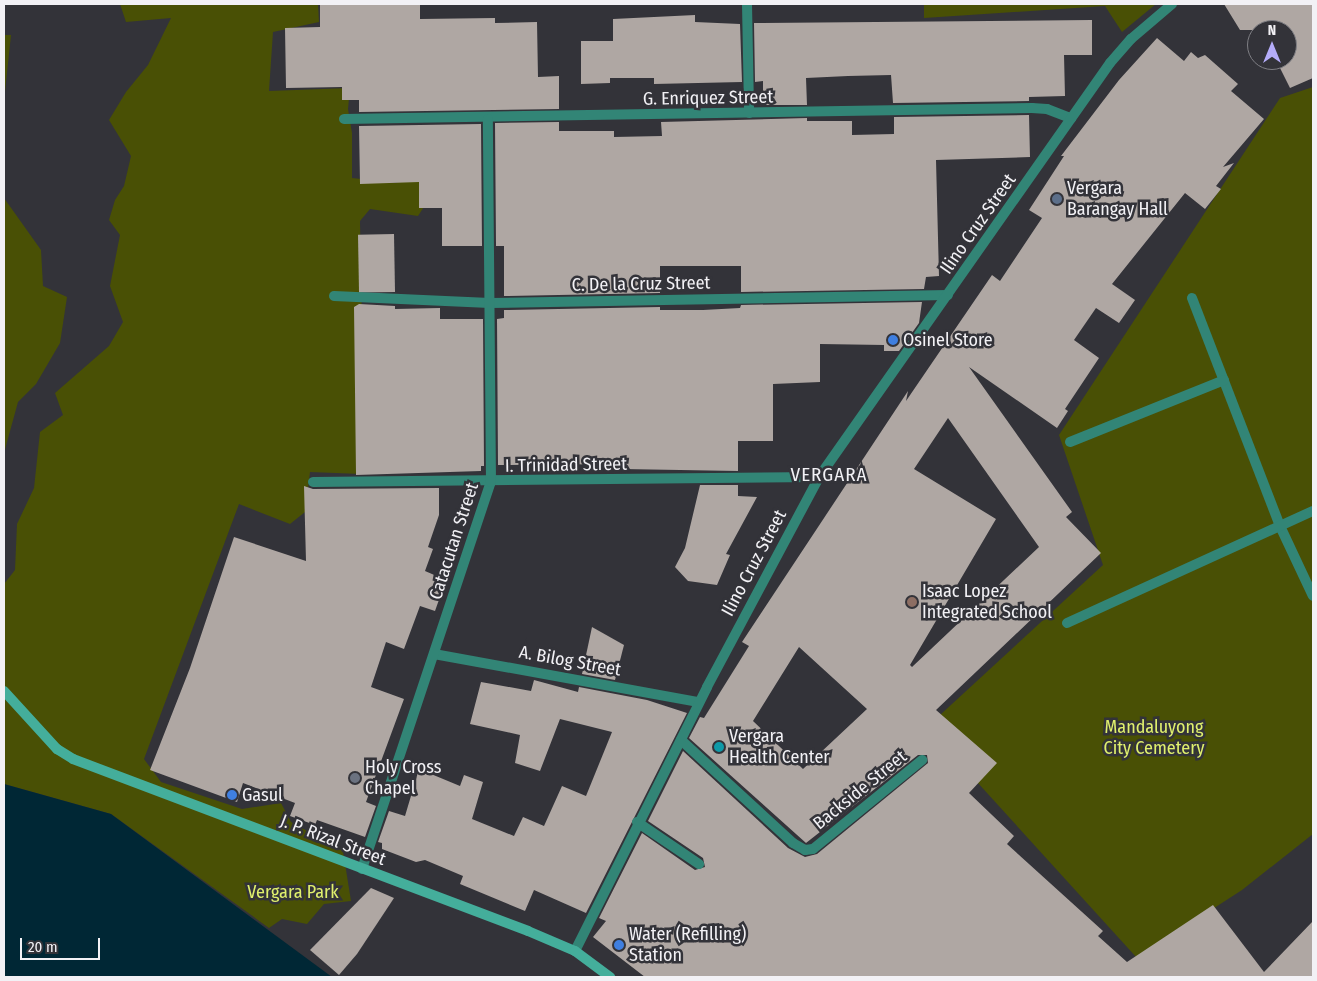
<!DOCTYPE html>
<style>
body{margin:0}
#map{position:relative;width:1317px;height:981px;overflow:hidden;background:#333339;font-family:"Fira Sans Condensed",sans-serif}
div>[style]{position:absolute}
.green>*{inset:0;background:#495005}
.water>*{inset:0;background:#002735}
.building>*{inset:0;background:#afa7a3;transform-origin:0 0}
.lane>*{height:10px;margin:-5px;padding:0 5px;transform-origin:5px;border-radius:5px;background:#328576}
.street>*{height:10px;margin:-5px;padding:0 5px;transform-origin:5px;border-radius:5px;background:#328576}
.secondary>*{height:10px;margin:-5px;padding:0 5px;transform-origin:5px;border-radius:5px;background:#44ae9b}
.dots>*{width:14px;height:14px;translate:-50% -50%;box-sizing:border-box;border:2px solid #333339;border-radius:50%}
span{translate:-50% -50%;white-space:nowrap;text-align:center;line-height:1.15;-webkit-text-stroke:5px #333339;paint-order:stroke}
.street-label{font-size:18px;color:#f2f1f5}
.poi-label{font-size:18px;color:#f2f1f5}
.left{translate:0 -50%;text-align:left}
.park-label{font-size:18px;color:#e0f06d}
.neighbourhood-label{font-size:19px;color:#f2f1f5;letter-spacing:1px}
.frame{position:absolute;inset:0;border:5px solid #f2f1f5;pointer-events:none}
.north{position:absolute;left:1247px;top:20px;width:50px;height:50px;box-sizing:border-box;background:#333339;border:1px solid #7f7f84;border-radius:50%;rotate:0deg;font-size:14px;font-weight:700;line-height:20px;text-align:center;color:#f2f1f5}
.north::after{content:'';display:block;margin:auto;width:18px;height:22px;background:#b4acf9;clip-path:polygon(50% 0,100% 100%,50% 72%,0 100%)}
.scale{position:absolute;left:20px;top:938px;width:80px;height:22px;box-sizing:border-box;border:2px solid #f2f1f5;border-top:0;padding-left:6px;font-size:15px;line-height:18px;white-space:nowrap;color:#f2f1f5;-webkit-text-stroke:4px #333339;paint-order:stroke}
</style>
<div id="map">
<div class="green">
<i style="clip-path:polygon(120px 4px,318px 4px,319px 22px,273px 32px,269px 91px,350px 88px,348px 109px,352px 133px,352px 178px,397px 183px,399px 155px,431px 196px,418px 216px,370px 209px,360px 221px,364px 429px,361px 474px,310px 472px,305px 512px,290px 524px,239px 504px,144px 759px,161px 782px,242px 809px,281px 803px,291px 822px,343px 851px,351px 901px,324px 904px,307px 924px,282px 919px,269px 928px,111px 814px,4px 784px,4px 584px,15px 570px,17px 524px,34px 488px,40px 432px,63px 415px,55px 393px,109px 346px,123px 322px,110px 286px,120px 235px,109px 220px,115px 200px,124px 186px,131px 156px,109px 120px,126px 92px,148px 65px,171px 18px,126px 22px)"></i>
<i style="clip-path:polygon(924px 4px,1156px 4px,1122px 32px,1105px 6px,924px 18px)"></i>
<i style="clip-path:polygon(4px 35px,11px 35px,4px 101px)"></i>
<i style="clip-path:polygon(1313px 87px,1313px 834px,1242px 890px,1137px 958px,927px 727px,1103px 565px,1059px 435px,1280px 98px)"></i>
<i style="clip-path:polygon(4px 198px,41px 250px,43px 286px,67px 297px,60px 343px,36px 384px,18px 402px,4px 453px)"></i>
</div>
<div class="water">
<i style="clip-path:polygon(4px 784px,111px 814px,332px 977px,4px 977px)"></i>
</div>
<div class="building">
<i style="clip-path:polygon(320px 4px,420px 4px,420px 19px,495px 18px,495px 23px,537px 22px,538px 77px,559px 76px,559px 109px,359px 112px,359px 100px,342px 100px,342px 87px,286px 88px,285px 28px,320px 27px)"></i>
<i style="clip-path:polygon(1224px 4px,1313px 4px,1313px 78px,1290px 88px,1276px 60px,1287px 60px,1287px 30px,1264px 30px,1262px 25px,1254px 30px,1240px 30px)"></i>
<i style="clip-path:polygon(695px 15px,695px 22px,740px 24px,742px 82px,654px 84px,654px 78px,610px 78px,610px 83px,581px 84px,581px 41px,613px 41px,613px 19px)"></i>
<i style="clip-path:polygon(1092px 20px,1092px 55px,1064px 55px,1065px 96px,1029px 97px,1029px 101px,893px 103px,891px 75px,848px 76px,806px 78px,807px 105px,763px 105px,763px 81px,755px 82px,754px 23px)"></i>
<i style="clip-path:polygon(evenodd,1157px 38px,1184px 61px,1191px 52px,1198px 58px,1205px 55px,1238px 84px,1231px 91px,1264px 119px,1223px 167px,1234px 163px,1216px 186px,1221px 189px,1205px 209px,1185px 193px,1112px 284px,1135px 300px,1119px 323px,1096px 308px,1074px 340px,1099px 358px,1065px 409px,1068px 411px,1057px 428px,969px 367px,1072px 512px,1066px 517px,1101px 553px,936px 710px,997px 763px,969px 793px,1014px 836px,1007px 844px,1103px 931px,1098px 936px,1127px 962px,1213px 905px,1264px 972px,1313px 921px,1313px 977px,645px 977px,593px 937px,606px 921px,599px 918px,642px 833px,695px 870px,705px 867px,703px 858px,648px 821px,683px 751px,788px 848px,805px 857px,817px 854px,928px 763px,927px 755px,918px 755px,806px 843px,689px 738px,700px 717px,704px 718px,749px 646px,742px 642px,908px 391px,906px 401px,992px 275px,1000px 281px,1042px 218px,1029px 210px,1064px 156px,1061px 156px,1119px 80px,1157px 38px,948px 418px,1039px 547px,912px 667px,910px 665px,996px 519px,914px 469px,948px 418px,1157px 38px,799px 647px,867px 709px,803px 769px,753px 721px,799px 647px)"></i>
<i style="clip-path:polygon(1029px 115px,1030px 157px,936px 160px,939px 276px,926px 277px,924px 289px,741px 292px,741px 266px,660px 266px,660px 293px,504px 296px,504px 246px,496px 246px,495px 123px,559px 122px,559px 131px,614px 131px,614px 137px,662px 136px,661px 122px,807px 118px,807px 121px,852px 121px,852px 135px,894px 134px,894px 117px)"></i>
<i style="clip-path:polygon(481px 124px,482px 246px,442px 246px,442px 208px,419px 208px,419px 182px,360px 184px,359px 126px)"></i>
<i style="left:394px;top:234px;width:58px;height:36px;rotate:89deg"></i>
<i style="clip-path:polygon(922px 302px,919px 323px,899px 351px,884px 351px,884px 345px,820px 344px,820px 382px,773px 384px,773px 441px,738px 441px,738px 471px,622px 469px,622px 464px,498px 465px,497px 319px,504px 318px,504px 310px,660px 307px,660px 310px,703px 310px,740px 308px,741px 305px)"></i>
<i style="clip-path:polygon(359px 304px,395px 306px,395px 309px,440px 308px,440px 319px,483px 319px,484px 466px,481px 466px,481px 471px,356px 475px,354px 307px)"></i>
<i style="clip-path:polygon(700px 485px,738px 485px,738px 496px,757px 497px,726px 554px,730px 555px,717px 585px,688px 581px,675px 567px,685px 548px)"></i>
<i style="clip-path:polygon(304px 486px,313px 489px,439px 488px,439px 515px,428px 547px,433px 549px,425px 571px,446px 580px,435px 611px,420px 606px,404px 649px,386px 642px,371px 687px,404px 699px,366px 802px,376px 806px,365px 837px,317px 820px,315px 825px,290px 816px,295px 803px,243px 783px,237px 802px,150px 770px,190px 668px,234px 537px,306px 561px)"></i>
<i style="clip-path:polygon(592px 627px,624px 645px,615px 680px,582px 674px)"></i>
<i style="clip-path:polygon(534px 680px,578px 692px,579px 687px,647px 700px,687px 713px,586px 913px,534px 890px,525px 911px,460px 884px,463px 876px,425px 860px,416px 862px,382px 849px,382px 843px,378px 842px,389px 811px,405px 816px,419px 769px,460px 786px,464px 775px,483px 782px,472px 819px,514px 836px,523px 817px,544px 826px,562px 786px,586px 796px,612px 732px,560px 719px,540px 771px,515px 763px,520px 735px,470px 724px,481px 682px,531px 691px)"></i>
<i style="clip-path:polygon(371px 888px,394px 898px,357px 954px,339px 975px,310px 950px)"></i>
</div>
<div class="lane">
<i style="left:1192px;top:298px;width:244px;rotate:68.9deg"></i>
<i style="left:1280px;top:526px;width:77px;rotate:64.8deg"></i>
<i style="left:1070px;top:442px;width:166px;rotate:-21.9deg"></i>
<i style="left:1067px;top:623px;width:270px;rotate:-24.5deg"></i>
<i style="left:681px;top:740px;width:152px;rotate:42.6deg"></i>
<i style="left:793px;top:843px;width:14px;rotate:30deg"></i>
<i style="left:805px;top:850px;width:8px;rotate:-7deg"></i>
<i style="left:813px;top:849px;width:141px;rotate:-39.2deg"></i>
<i style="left:637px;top:822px;width:75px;rotate:34.1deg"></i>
</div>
<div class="street">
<i style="left:747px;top:4px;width:109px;rotate:88.9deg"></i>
<i style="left:344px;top:119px;width:688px;rotate:-0.92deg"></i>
<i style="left:1032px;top:108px;width:15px;rotate:4deg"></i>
<i style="left:1047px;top:109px;width:26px;rotate:21deg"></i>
<i style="left:334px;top:296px;width:156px;rotate:2.6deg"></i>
<i style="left:490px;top:303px;width:458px;rotate:-1deg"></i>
<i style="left:313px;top:482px;width:506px;rotate:-0.57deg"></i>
<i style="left:434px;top:654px;width:269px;rotate:10.3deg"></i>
<i style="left:362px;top:869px;width:408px;rotate:-71.6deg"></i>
<i style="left:491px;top:482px;width:363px;rotate:-90.5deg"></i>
<i style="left:575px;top:951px;width:295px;rotate:-63.4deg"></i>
<i style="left:707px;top:687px;width:238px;rotate:-61.9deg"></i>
<i style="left:819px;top:477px;width:506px;rotate:-54.9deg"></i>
<i style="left:1110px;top:63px;width:32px;rotate:-49deg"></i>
<i style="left:1131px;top:39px;width:54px;rotate:-40.5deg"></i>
</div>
<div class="secondary">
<i style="left:4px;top:691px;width:79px;rotate:47.6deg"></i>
<i style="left:57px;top:749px;width:19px;rotate:32deg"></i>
<i style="left:73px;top:759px;width:486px;rotate:20.7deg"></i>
<i style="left:528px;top:931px;width:51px;rotate:23.1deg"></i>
<i style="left:575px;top:951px;width:44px;rotate:36.6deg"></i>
</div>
<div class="dots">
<i style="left:1057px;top:199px;background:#5c6f8a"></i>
<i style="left:893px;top:340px;background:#3f7fe0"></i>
<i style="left:912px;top:602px;background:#8d6e63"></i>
<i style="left:719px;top:747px;background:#0f9aa8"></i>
<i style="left:355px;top:778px;background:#6b7280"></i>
<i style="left:232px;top:795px;background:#3f7fe0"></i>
<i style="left:619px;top:945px;background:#3f7fe0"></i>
</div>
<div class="street-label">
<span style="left:708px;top:98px;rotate:-1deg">G. Enriquez Street</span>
<span style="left:978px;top:224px;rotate:-55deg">Ilino Cruz Street</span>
<span style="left:641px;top:284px;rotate:-1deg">C. De la Cruz Street</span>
<span style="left:566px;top:465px;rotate:-1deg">I. Trinidad Street</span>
<span style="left:454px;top:541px;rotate:-72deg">Catacutan Street</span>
<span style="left:754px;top:563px;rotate:-62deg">Ilino Cruz Street</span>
<span style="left:570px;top:661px;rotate:10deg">A. Bilog Street</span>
<span style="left:860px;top:790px;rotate:-39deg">Backside Street</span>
<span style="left:333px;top:840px;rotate:21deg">J. P. Rizal Street</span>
</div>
<div class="poi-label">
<span class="left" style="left:1067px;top:199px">Vergara<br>Barangay Hall</span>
<span class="left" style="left:903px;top:340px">Osinel Store</span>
<span class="left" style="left:922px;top:602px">Isaac Lopez<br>Integrated School</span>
<span class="left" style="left:729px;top:747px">Vergara<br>Health Center</span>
<span class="left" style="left:365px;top:778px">Holy Cross<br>Chapel</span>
<span class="left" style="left:242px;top:795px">Gasul</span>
<span class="left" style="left:629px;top:945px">Water (Refilling)<br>Station</span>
</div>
<div class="park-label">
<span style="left:1154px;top:738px">Mandaluyong<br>City Cemetery</span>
<span style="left:293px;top:892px">Vergara Park</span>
</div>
<div class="neighbourhood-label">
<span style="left:829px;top:475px">VERGARA</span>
</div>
<div class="frame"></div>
<div class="north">N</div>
<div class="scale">20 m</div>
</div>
